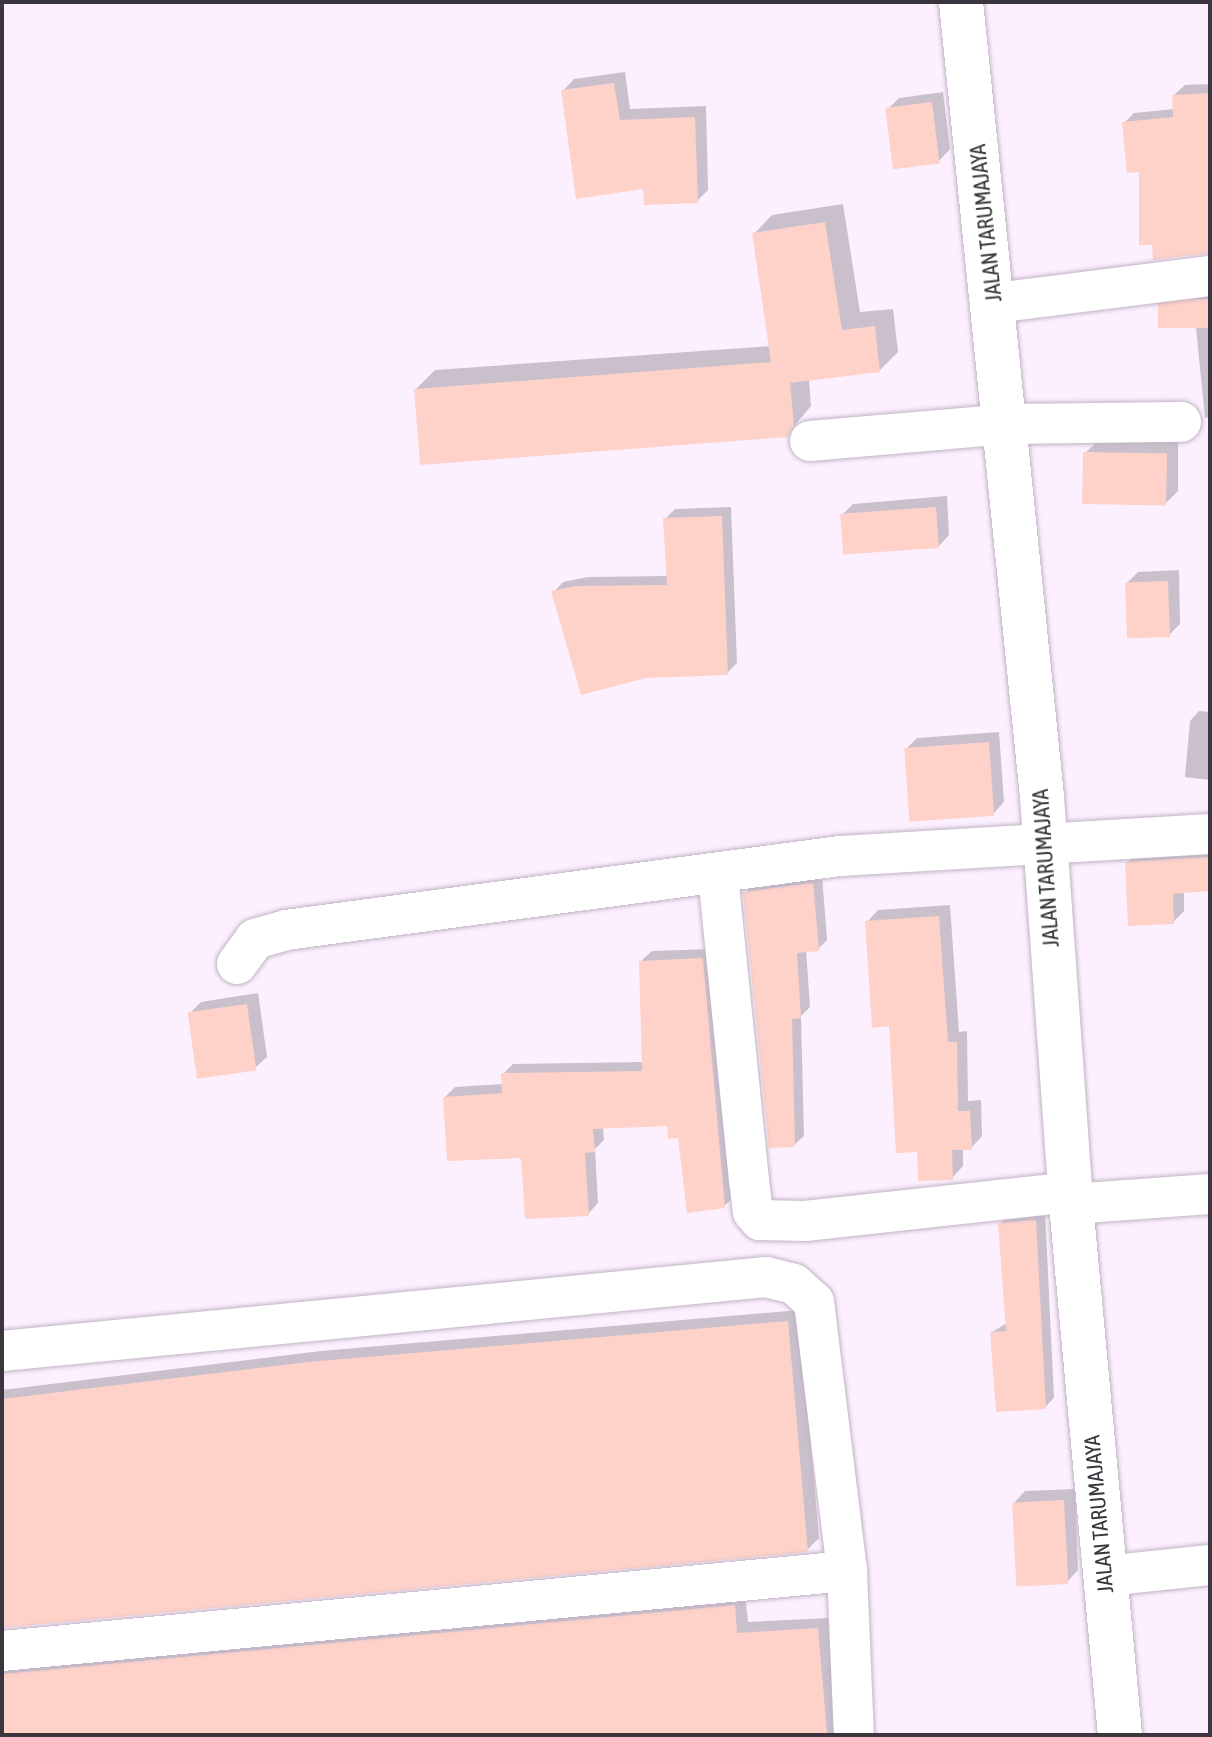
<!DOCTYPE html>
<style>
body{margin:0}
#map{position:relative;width:1212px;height:1737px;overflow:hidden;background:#fcf0ff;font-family:"Asap Condensed",sans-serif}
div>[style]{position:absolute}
.shadow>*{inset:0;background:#0003}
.building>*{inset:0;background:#fed2c9;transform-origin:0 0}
.roads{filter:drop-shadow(0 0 2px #c1b3c4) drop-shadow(0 0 2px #c1b3c4)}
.minor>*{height:40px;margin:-20px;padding:0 20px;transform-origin:20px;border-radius:20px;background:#fff}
.tertiary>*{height:44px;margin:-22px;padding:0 22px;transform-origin:22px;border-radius:22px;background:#fff}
span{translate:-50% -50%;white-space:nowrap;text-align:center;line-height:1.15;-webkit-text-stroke:7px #fff;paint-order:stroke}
.street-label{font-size:22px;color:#3b363d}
.frame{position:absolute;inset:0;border:4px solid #3b363d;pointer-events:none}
</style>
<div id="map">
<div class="shadow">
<i style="clip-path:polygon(625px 72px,630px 109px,706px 106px,708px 190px,697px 201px,645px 187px,563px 91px,574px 79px)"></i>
<i style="clip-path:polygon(1210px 84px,1210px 253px,1155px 258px,1141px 170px,1124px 123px,1134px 113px,1175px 109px,1174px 95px,1185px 85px)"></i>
<i style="clip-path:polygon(943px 92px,950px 149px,939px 161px,888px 109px,899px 98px)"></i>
<i style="clip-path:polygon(843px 204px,860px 312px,893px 309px,898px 352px,879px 371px,809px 379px,811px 406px,787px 435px,416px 389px,435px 370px,771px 346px,754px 234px,772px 215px)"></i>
<i style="clip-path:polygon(1210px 289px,1210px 417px,1205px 418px,1196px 328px,1160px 306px,1170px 296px)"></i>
<i style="clip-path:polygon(1097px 442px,1178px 442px,1178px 491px,1166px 503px,1085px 453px)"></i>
<i style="clip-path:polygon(947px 496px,949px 535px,938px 547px,842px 515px,853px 504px)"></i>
<i style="clip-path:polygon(731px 507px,737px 663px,727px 673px,554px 592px,563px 582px,588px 577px,669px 576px,665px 519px,675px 509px)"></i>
<i style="clip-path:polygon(1179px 570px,1180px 624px,1169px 635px,1127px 583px,1138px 572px)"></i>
<i style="clip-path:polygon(1199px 711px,1210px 712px,1210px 780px,1185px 777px,1190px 721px)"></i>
<i style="clip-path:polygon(999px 732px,1004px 802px,993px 814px,906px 749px,917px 738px)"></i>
<i style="clip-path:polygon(1210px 847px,1210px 889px,1184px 891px,1184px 911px,1173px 922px,1127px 863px,1139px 852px)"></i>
<i style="clip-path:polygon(822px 875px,827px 940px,818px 949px,806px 950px,810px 1007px,801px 1016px,804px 1136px,794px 1145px,745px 893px,754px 884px)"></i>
<i style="clip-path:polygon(950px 905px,959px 1032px,967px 1031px,968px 1101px,981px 1100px,982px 1136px,971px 1148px,963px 1148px,963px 1166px,952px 1178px,918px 1150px,867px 922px,878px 910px)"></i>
<i style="clip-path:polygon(713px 949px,735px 1196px,724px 1206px,669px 1124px,603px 1126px,604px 1140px,595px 1149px,598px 1203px,588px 1214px,445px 1097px,455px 1087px,503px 1084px,503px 1074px,513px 1064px,644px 1062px,641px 961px,652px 951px)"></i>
<i style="clip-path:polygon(258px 993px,267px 1057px,255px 1068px,190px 1013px,201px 1002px)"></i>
<i style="clip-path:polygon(1045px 1211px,1054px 1398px,1045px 1407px,992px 1332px,1007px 1323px,1000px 1224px,1009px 1215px)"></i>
<i style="clip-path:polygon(799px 1310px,819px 1538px,807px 1550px,2px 1626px,2px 1390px,321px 1351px)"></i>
<i style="clip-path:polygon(1075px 1489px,1078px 1570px,1067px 1582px,1014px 1503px,1025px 1491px)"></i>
<i style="clip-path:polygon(745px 1594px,748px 1622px,828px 1618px,835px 1735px,2px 1735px,2px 1657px)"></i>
</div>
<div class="building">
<i style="clip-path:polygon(614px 83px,620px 120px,695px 117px,698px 203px,644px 205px,643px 189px,576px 199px,561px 90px)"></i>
<i style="clip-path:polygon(1210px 93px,1210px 253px,1153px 260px,1152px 245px,1139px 245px,1139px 172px,1127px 173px,1122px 122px,1173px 117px,1172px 95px)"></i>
<i style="left:932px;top:102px;width:62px;height:47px;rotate:83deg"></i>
<i style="clip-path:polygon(825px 222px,842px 330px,875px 326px,880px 372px,790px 383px,794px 426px,788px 437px,420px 465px,414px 389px,771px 362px,752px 233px)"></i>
<i style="left:1210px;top:299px;width:29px;height:52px;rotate:90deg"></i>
<i style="left:1083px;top:452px;width:84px;height:52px;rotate:1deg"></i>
<i style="left:936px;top:507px;width:41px;height:96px;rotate:86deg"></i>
<i style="clip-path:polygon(722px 516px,728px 675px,646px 678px,581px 695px,551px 591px,576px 586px,667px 585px,663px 518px)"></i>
<i style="left:1168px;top:581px;width:56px;height:43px;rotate:88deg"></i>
<i style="left:989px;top:742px;width:74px;height:85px;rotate:86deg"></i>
<i style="clip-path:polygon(1210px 857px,1210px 891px,1173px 894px,1174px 924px,1128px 926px,1125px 862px)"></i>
<i style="clip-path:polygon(813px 883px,819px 951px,797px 953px,801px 1018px,792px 1019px,795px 1147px,769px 1148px,743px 892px)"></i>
<i style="clip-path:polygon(939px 916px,948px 1042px,957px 1042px,958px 1111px,970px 1111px,972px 1150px,952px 1150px,953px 1180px,918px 1181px,917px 1152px,896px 1153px,889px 1026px,872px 1028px,865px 921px)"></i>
<i style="clip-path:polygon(703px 958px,725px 1208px,687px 1213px,678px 1138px,668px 1139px,667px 1126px,593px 1129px,595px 1152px,585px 1153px,589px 1216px,525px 1219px,521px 1158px,447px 1161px,443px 1097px,502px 1093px,501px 1073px,642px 1071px,639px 961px)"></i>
<i style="left:247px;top:1004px;width:67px;height:60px;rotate:82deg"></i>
<i style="clip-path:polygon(1036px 1220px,1046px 1409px,996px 1412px,990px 1332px,1006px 1331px,998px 1223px)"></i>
<i style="clip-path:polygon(788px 1321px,808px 1552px,2px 1628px,2px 1399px,308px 1362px)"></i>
<i style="left:1064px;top:1500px;width:84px;height:52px;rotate:87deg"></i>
<i style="clip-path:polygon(735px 1605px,737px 1633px,818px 1628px,827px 1733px,2px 1735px,2px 1674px)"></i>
</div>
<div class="roads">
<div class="minor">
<i style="left:995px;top:303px;width:217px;rotate:-7.2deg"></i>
<i style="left:810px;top:441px;width:198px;rotate:-4.9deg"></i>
<i style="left:1007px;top:424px;width:174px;rotate:-0.7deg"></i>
<i style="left:718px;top:875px;width:307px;rotate:84.2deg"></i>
<i style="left:749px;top:1180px;width:32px;rotate:83deg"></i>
<i style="left:753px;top:1212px;width:11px;rotate:49deg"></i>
<i style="left:760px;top:1220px;width:45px;rotate:1.3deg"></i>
<i style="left:805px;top:1221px;width:267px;rotate:-6.2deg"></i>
<i style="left:237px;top:964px;width:31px;rotate:-54deg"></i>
<i style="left:255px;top:939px;width:32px;rotate:-16deg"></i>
<i style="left:286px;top:930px;width:559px;rotate:-7.61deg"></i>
<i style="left:840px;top:856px;width:371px;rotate:-3.4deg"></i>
<i style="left:1071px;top:1204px;width:139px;rotate:-4.1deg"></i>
<i style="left:2px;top:1351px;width:768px;rotate:-5.53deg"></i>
<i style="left:766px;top:1277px;width:29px;rotate:14deg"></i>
<i style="left:794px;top:1284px;width:27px;rotate:42deg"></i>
<i style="left:814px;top:1302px;width:271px;rotate:83deg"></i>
<i style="left:847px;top:1571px;width:164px;rotate:87.6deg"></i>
<i style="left:1105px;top:1583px;width:21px;rotate:-25deg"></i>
<i style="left:1124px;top:1574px;width:86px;rotate:-6deg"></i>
<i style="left:2px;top:1651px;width:849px;rotate:-5.41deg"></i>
</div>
<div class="tertiary">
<i style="left:961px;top:2px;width:799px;rotate:84.18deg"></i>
<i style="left:1042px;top:797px;width:408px;rotate:85.9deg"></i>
<i style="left:1071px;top:1204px;width:533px;rotate:84.73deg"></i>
</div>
</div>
<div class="street-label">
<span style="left:986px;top:223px;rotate:-96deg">JALAN TARUMAJAYA</span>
<span style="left:1046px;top:868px;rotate:-94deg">JALAN TARUMAJAYA</span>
<span style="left:1099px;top:1514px;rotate:-95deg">JALAN TARUMAJAYA</span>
</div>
<div class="frame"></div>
</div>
